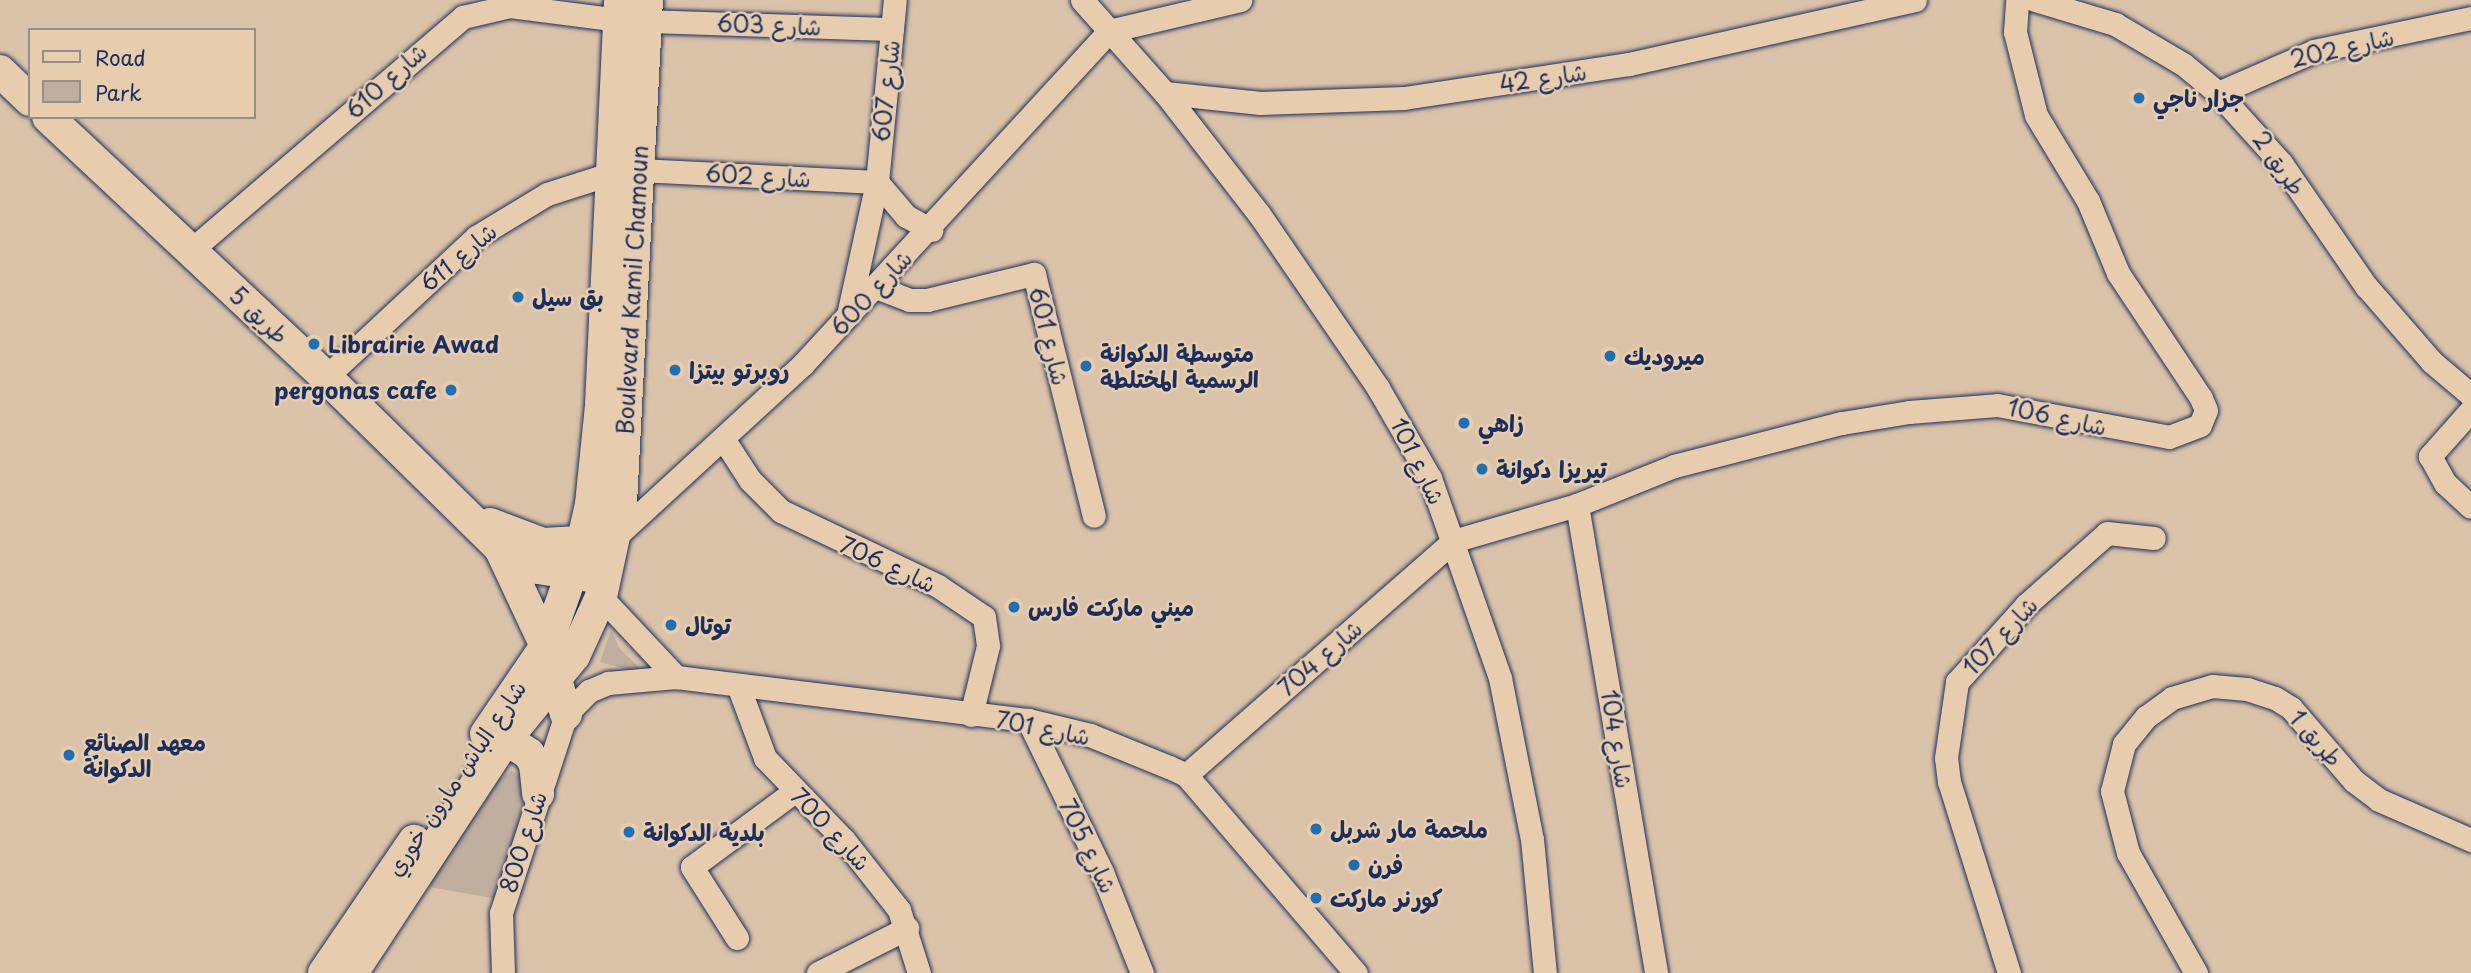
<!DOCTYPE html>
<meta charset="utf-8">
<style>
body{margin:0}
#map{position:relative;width:2471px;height:973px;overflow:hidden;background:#dbc3a9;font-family:"Playpen Sans","Playpen Sans Arabic",sans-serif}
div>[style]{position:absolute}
.green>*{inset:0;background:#bfad9e}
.roads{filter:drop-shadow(0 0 2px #1b2f5e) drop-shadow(0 0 2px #1b2f5e)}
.street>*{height:23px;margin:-11.5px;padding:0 11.5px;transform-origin:11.5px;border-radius:11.5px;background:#e7ccae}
.secondary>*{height:32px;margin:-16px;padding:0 16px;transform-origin:16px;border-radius:16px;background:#e7ccae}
.dots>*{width:19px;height:19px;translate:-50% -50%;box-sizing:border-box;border:4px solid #e7ccae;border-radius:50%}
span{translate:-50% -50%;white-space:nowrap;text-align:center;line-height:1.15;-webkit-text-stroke:5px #e7ccae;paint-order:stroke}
.street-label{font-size:23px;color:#1b2f5e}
.poi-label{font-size:23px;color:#1b2f5e;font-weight:700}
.left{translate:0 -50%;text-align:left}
.right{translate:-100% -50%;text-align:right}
.legend{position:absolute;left:28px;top:28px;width:228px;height:91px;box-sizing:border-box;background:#e7ccae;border:2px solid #958d8e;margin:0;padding:9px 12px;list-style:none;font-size:21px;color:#1b2f5e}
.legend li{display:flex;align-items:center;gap:14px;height:35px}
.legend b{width:35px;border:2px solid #958d8e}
</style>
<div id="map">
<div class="green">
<i style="clip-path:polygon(611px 630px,620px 649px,639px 667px,637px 672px,600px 662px)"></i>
<i style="clip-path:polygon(512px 771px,522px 778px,525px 794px,498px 899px,429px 887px,493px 783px)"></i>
</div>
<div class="roads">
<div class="street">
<i style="left:1082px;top:0;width:125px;rotate:48.3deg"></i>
<i style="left:1165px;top:93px;width:153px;rotate:52.2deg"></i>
<i style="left:1259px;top:214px;width:211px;rotate:55.6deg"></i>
<i style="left:1378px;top:388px;width:104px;rotate:60deg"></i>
<i style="left:1430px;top:478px;width:212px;rotate:70.7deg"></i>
<i style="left:1500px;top:678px;width:164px;rotate:78.8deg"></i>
<i style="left:1532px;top:839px;width:135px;rotate:84.5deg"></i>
<i style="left:2035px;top:0;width:84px;rotate:16.7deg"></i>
<i style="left:2115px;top:24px;width:79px;rotate:30.5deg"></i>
<i style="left:2183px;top:64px;width:45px;rotate:39.6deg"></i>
<i style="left:2218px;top:93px;width:94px;rotate:48deg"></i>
<i style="left:2281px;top:163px;width:150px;rotate:55.4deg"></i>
<i style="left:2366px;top:286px;width:101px;rotate:49deg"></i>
<i style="left:2432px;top:362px;width:51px;rotate:40.2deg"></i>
<i style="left:646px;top:21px;width:246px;rotate:1.9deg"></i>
<i style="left:1109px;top:31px;width:135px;rotate:-13.3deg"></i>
<i style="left:1165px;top:93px;width:96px;rotate:6deg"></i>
<i style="left:1260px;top:103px;width:144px;rotate:-2deg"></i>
<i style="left:1404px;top:98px;width:228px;rotate:-8.6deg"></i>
<i style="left:1629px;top:64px;width:293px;rotate:-12.6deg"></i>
<i style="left:2218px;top:93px;width:105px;rotate:-23.6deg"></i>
<i style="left:2314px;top:51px;width:160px;rotate:-11.9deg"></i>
<i style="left:639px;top:170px;width:238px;rotate:2.9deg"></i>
<i style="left:877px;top:182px;width:45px;rotate:49.5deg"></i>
<i style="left:906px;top:216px;width:29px;rotate:29deg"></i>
<i style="left:190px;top:251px;width:360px;rotate:-40.6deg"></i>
<i style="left:463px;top:17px;width:48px;rotate:-13.2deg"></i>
<i style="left:510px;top:6px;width:110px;rotate:7.3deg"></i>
<i style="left:876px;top:287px;width:36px;rotate:21deg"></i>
<i style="left:910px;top:300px;width:17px"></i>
<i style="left:927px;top:300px;width:110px;rotate:-13.7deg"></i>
<i style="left:1034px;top:274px;width:249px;rotate:76.1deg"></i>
<i style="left:848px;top:315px;width:136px;rotate:-77.7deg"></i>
<i style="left:877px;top:182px;width:183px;rotate:-84.4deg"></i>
<i style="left:326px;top:377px;width:205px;rotate:-43deg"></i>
<i style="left:476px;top:237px;width:83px;rotate:-31.2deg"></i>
<i style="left:547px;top:194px;width:69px;rotate:-17.7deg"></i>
<i style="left:2471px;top:410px;width:62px;rotate:131.7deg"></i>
<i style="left:2430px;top:456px;width:31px;rotate:61deg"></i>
<i style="left:2445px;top:483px;width:35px;rotate:43deg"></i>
<i style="left:724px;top:440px;width:48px;rotate:57deg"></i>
<i style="left:750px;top:480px;width:44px;rotate:45deg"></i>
<i style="left:781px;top:511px;width:174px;rotate:25.5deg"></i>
<i style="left:938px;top:586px;width:55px;rotate:34deg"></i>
<i style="left:984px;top:617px;width:29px;rotate:82deg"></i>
<i style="left:988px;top:646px;width:71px;rotate:103.8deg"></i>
<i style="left:1577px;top:505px;width:475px;rotate:80.4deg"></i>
<i style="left:615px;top:537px;width:255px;rotate:-42.6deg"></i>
<i style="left:803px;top:364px;width:452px;rotate:-47.4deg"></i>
<i style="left:601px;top:597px;width:110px;rotate:46.8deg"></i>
<i style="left:739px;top:688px;width:75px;rotate:69.6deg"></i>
<i style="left:765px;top:758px;width:114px;rotate:46.1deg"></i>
<i style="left:844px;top:840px;width:89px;rotate:51.8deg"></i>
<i style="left:899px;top:910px;width:66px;rotate:72.4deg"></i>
<i style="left:1028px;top:720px;width:169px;rotate:64deg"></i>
<i style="left:1102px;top:872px;width:109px;rotate:68.4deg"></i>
<i style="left:1186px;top:775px;width:355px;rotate:-41.2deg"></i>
<i style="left:1453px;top:541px;width:129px;rotate:-16.2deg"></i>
<i style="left:1577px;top:505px;width:105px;rotate:-21.9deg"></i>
<i style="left:1674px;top:466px;width:173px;rotate:-14.4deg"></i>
<i style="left:1842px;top:423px;width:68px;rotate:-9.3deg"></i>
<i style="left:1909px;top:412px;width:88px;rotate:-4.5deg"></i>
<i style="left:1997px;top:405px;width:175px;rotate:10.5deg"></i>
<i style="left:2169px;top:437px;width:33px;rotate:-21deg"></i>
<i style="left:2200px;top:425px;width:16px;rotate:-68deg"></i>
<i style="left:2206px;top:410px;width:13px;rotate:-113deg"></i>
<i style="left:2201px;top:398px;width:150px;rotate:-123.6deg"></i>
<i style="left:2118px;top:273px;width:78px;rotate:-112.6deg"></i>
<i style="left:2088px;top:201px;width:100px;rotate:-121.2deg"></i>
<i style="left:2036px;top:115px;width:86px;rotate:-104.2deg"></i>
<i style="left:2015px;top:32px;width:32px;rotate:-86deg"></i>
<i style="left:737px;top:938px;width:84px;rotate:-122.4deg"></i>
<i style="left:692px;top:867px;width:129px;rotate:-36.5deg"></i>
<i style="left:503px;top:973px;width:60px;rotate:-91.9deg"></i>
<i style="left:501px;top:913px;width:209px;rotate:-71.9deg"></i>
<i style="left:566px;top:714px;width:33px;rotate:-45deg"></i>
<i style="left:589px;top:691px;width:21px;rotate:-23deg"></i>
<i style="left:608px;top:683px;width:68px;rotate:-5deg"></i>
<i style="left:676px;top:677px;width:355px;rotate:7deg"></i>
<i style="left:1028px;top:720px;width:64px;rotate:13.6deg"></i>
<i style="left:1090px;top:735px;width:85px;rotate:22.1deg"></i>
<i style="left:1169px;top:767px;width:19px;rotate:25deg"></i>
<i style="left:1186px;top:775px;width:261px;rotate:49.4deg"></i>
<i style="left:818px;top:973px;width:100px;rotate:-26.8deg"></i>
<i style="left:2009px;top:973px;width:200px;rotate:-107.4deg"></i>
<i style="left:1949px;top:782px;width:24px;rotate:-97deg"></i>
<i style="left:1946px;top:758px;width:77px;rotate:-81.8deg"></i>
<i style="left:1957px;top:682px;width:103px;rotate:-48.1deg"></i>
<i style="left:2026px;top:605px;width:108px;rotate:-41.6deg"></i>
<i style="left:2107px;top:533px;width:47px;rotate:6.1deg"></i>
<i style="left:2196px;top:973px;width:138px;rotate:-119.5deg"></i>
<i style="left:2128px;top:853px;width:64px;rotate:-104.5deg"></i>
<i style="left:2112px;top:791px;width:49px;rotate:-75.7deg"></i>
<i style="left:2124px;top:744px;width:35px;rotate:-51deg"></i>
<i style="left:2146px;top:717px;width:32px;rotate:-36deg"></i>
<i style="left:2172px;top:698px;width:42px;rotate:-16.7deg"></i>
<i style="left:2212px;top:686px;width:35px;rotate:5deg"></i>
<i style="left:2247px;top:689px;width:29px;rotate:18deg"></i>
<i style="left:2275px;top:698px;width:19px;rotate:32deg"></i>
<i style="left:2291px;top:708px;width:96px;rotate:49.2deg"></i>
<i style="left:2354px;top:781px;width:31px;rotate:37deg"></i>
<i style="left:2379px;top:800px;width:100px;rotate:23.5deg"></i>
</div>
<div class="secondary">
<i style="left:0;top:71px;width:42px;rotate:44deg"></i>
<i style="left:48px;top:117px;width:381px;rotate:43.1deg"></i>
<i style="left:326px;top:377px;width:244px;rotate:44.5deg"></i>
<i style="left:500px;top:548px;width:43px;rotate:27.8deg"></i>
<i style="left:538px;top:568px;width:52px;rotate:8.9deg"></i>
<i style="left:490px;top:524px;width:57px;rotate:20.7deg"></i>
<i style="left:543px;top:544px;width:55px;rotate:-3.1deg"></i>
<i style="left:500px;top:548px;width:108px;rotate:64.9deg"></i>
<i style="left:546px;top:646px;width:71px;rotate:73.6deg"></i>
<i style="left:486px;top:734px;width:107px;rotate:-55.7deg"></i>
<i style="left:546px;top:646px;width:108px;rotate:-70.6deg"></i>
<i style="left:582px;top:544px;width:41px;rotate:-77.3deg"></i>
<i style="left:591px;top:504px;width:100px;rotate:-84.2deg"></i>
<i style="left:601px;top:405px;width:405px;rotate:-87.3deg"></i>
<i style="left:506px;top:739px;width:27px;rotate:33deg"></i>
<i style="left:529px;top:754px;width:12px;rotate:59deg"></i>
<i style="left:535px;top:764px;width:30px;rotate:84deg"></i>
<i style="left:324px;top:973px;width:160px;rotate:-55.7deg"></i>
<i style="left:352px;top:973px;width:280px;rotate:-56.7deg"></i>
<i style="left:506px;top:739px;width:107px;rotate:-50.7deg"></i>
<i style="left:574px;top:656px;width:65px;rotate:-65.4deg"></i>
<i style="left:601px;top:597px;width:95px;rotate:-77.9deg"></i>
<i style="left:621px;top:504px;width:505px;rotate:-87.05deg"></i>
</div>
</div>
<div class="dots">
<i style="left:2139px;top:98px;background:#1f6fb2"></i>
<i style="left:518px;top:297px;background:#1f6fb2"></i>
<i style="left:314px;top:344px;background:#1f6fb2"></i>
<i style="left:1610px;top:356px;background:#1f6fb2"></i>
<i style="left:1086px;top:366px;background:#1f6fb2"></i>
<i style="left:675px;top:370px;background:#1f6fb2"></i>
<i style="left:451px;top:390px;background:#1f6fb2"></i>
<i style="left:1464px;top:423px;background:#1f6fb2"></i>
<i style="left:1482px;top:469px;background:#1f6fb2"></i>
<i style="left:1014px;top:607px;background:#1f6fb2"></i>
<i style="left:671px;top:625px;background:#1f6fb2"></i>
<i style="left:69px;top:755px;background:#1f6fb2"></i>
<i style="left:1316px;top:829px;background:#1f6fb2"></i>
<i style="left:629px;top:832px;background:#1f6fb2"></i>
<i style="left:1354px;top:865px;background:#1f6fb2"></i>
<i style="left:1316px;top:898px;background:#1f6fb2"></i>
</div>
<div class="street-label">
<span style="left:769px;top:25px;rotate:2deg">شارع 603</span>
<span style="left:2342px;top:48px;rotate:-13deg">شارع 202</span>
<span style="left:1543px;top:78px;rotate:-9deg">شارع 42</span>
<span style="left:386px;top:81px;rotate:-42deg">شارع 610</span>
<span style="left:886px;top:91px;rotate:-84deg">شارع 607</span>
<span style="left:2279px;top:163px;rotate:54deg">طريق 2</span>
<span style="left:758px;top:176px;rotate:3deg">شارع 602</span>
<span style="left:458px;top:257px;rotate:-40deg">شارع 611</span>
<span style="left:632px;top:290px;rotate:-87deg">Boulevard Kamil Chamoun</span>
<span style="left:871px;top:293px;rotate:-47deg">شارع 600</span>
<span style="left:259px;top:315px;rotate:43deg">طريق 5</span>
<span style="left:1049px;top:336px;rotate:76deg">شارع 601</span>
<span style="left:2057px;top:417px;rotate:12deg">شارع 106</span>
<span style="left:1418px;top:461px;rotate:64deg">شارع 101</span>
<span style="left:888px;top:564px;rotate:25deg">شارع 706</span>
<span style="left:2000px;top:636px;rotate:-47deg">شارع 107</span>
<span style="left:1320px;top:658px;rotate:-41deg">شارع 704</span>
<span style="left:1043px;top:728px;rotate:11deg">شارع 701</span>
<span style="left:2316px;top:738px;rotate:48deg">طريق 1</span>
<span style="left:1617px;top:739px;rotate:81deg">شارع 104</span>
<span style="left:456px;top:778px;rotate:-56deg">شارع الباش مارون خوري</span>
<span style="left:831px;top:829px;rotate:47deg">شارع 700</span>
<span style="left:523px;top:842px;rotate:-72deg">800 شارع</span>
<span style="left:1088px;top:846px;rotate:64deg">شارع 705</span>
</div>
<div class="poi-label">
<span class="left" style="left:2153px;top:98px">جزار ناجي</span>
<span class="left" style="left:532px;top:297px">بق سيل</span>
<span class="left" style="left:328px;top:344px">Librairie Awad</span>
<span class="left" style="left:1100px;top:366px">متوسطة الدكوانة<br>الرسمية المختلطة</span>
<span class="left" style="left:1624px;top:356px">ميروديك</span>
<span class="left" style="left:689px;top:370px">روبرتو بيتزا</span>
<span class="right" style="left:437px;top:390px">pergonas cafe</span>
<span class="left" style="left:1478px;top:423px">زاهي</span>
<span class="left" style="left:1496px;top:469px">تيريزا دكوانة</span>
<span class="left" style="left:1028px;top:607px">ميني ماركت فارس</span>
<span class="left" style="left:685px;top:625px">توتال</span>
<span class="left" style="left:83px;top:755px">معهد الصنائع<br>الدكوانة</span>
<span class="left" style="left:1330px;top:829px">ملحمة مار شربل</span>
<span class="left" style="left:643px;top:832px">بلدية الدكوانة</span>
<span class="left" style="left:1368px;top:865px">فرن</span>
<span class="left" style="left:1330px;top:898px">كورنر ماركت</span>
</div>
<ul class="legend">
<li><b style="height:9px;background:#e7ccae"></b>Road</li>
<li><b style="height:19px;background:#bfad9e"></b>Park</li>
</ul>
</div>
